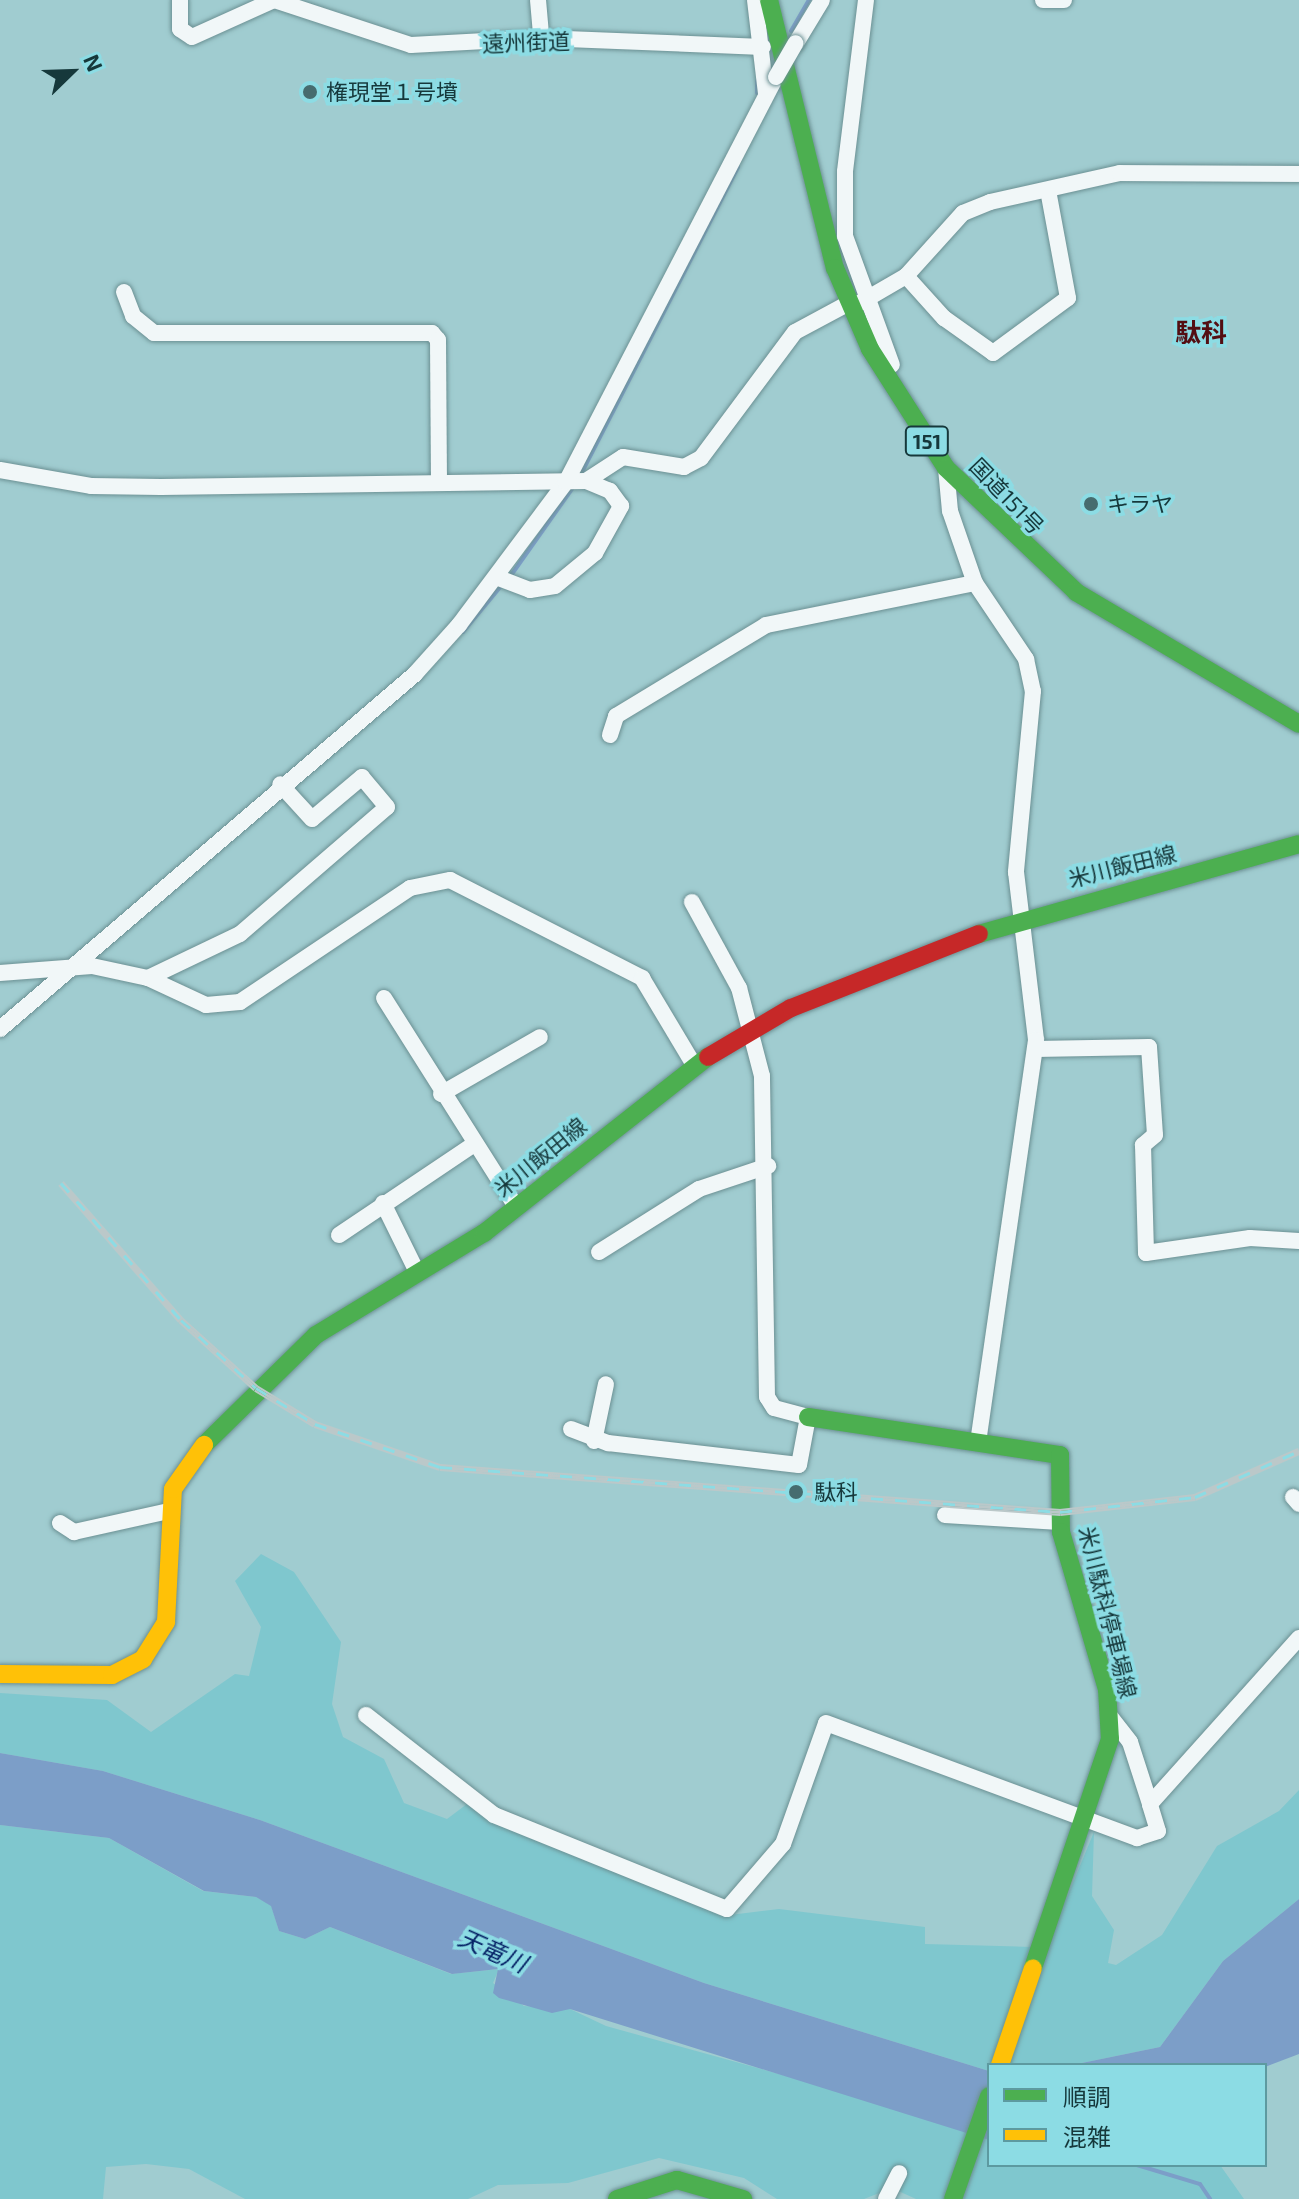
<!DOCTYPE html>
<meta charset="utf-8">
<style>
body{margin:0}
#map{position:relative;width:1299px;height:2199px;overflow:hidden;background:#a0ccd0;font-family:"Exo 2","Noto Sans JP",sans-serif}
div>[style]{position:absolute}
.green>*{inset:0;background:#7fc7ce}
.water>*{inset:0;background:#7c9ec8}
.stream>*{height:4px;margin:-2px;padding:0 2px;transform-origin:2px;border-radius:2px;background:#7c9ec8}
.roads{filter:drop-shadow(0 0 2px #6b9093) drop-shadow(0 0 2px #6b9093)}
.street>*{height:16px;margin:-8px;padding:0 8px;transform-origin:8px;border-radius:8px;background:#f1f7f8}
.fast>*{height:18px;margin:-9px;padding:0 9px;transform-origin:9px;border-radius:9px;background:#4caf50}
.slow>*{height:18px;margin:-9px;padding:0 9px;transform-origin:9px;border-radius:9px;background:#ffc107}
.jam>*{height:18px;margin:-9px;padding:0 9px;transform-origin:9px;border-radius:9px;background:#c62828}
.rail>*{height:7px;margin-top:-3.5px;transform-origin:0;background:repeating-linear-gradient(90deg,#8cdce4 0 12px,#bbc8c9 0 24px);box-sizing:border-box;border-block:2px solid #bbc8c9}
.bridges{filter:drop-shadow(0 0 2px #6b9093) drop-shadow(0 0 2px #6b9093)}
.street-bridge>*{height:16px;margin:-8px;padding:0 8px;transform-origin:8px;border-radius:8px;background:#f1f7f8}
.dots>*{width:22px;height:22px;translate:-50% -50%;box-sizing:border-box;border:4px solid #8cdce4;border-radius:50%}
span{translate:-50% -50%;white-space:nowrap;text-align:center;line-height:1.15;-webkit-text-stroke:7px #8cdce4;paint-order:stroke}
.shield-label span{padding:2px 6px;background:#8cdce4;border:2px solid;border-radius:6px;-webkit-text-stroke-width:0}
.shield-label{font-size:20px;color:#16383b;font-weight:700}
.street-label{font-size:22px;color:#16383b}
.poi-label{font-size:22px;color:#16383b}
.left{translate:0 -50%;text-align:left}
.water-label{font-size:24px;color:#052165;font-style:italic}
.quarter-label{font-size:26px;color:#530e12;font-weight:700}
.legend{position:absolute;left:987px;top:2063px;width:280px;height:104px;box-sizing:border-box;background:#8cdce4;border:2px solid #5d9aa0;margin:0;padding:10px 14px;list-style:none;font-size:24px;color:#16383b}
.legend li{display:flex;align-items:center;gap:16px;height:40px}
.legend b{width:40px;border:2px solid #5d9aa0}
.north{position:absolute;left:32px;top:32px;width:80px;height:80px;-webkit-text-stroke:6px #8cdce4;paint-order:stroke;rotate:67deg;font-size:22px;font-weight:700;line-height:32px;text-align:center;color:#16383b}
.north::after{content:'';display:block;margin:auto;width:28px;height:36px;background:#16383b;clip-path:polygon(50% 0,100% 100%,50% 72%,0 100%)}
</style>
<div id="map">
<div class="green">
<i style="clip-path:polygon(261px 1554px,294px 1572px,341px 1642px,332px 1704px,343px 1737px,384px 1759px,404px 1803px,447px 1819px,475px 1798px,495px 1817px,722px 1916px,779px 1909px,925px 1927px,925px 1944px,1033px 1947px,1043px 1955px,1094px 1832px,1092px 1896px,1114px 1930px,1108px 1963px,1116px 1965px,1162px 1935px,1217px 1846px,1279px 1811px,1299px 1790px,1299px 1899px,1223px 1961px,1160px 2047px,1072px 2065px,989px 2065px,989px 2071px,704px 1983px,260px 1820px,103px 1771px,0 1753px,0 1693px,107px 1700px,151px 1732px,235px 1674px,249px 1676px,261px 1627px,235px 1581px)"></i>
<i style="clip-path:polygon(0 1825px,109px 1838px,203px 1891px,256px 1897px,271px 1905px,279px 1931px,305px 1939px,330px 1927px,451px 1974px,499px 1969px,493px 1983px,524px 2006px,570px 2009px,606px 2026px,880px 2102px,989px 2140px,989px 2165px,1220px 2165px,1244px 2199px,916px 2199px,892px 2188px,864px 2199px,777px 2199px,744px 2178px,659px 2158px,568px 2183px,498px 2185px,468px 2199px,245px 2199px,189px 2169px,146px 2164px,106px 2167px,103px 2199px,0 2199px)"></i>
</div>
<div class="water">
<i style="clip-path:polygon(0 1753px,103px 1771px,260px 1820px,704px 1983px,989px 2071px,989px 2140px,570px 2009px,552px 2013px,499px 1998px,493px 1993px,498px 1969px,452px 1974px,330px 1927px,305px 1939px,279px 1931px,271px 1906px,256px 1897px,204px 1891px,109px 1838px,0 1825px)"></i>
<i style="clip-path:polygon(1299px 1899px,1299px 2054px,1265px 2067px,1072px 2065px,1160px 2047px,1223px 1961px)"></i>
</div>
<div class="stream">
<i style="left:791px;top:31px;width:36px;rotate:-60deg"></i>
<i style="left:757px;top:81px;width:12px;rotate:90deg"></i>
<i style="left:580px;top:476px;width:347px;rotate:-62.9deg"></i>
<i style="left:512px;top:574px;width:104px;rotate:-54.8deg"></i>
<i style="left:463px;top:632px;width:61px;rotate:-50.3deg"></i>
<i style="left:1137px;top:2165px;width:66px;rotate:16.8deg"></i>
<i style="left:1200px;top:2184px;width:18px;rotate:56deg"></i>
</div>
<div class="roads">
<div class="street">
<i style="left:180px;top:0;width:29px;rotate:90deg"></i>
<i style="left:180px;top:29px;width:14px;rotate:34deg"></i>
<i style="left:192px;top:37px;width:90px;rotate:-24.3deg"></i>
<i style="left:274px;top:0;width:144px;rotate:18.2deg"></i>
<i style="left:411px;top:45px;width:130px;rotate:-3.1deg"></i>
<i style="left:541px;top:38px;width:222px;rotate:2.3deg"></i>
<i style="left:538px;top:0;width:38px;rotate:85deg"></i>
<i style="left:755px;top:0;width:94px;rotate:83.3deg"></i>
<i style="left:866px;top:0;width:173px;rotate:97deg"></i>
<i style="left:845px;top:172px;width:64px;rotate:90deg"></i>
<i style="left:845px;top:236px;width:137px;rotate:70deg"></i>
<i style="left:1043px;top:0;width:21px"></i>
<i style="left:796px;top:43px;width:50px;rotate:-58.8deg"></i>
<i style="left:906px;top:276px;width:57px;rotate:47.9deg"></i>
<i style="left:944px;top:318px;width:60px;rotate:35.5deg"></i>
<i style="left:993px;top:353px;width:93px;rotate:-36.3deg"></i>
<i style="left:1068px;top:298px;width:110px;rotate:-100.5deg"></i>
<i style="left:124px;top:292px;width:26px;rotate:69deg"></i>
<i style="left:133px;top:316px;width:27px;rotate:39deg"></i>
<i style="left:154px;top:333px;width:278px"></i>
<i style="left:432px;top:333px;width:9px;rotate:49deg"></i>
<i style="left:438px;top:340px;width:142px;rotate:89.6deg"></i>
<i style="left:851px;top:308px;width:64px;rotate:-30.2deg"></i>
<i style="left:906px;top:276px;width:85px;rotate:-47.9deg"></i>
<i style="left:963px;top:213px;width:29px;rotate:-22deg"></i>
<i style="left:990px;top:202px;width:133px;rotate:-12.6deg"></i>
<i style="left:1120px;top:173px;width:179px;rotate:0.3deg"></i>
<i style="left:946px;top:468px;width:43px;rotate:84.7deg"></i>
<i style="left:950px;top:511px;width:76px;rotate:70.9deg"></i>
<i style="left:975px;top:583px;width:92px;rotate:56.1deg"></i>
<i style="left:1026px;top:659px;width:33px;rotate:78deg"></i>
<i style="left:1033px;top:691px;width:182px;rotate:95.4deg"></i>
<i style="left:1016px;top:872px;width:169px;rotate:83.2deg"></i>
<i style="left:1036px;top:1040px;width:406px;rotate:98.2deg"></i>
<i style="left:0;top:470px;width:92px;rotate:10deg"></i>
<i style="left:91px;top:486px;width:70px;rotate:0.8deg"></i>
<i style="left:161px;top:487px;width:425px;rotate:-0.8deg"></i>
<i style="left:586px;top:481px;width:44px;rotate:-33deg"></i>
<i style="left:623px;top:457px;width:62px;rotate:9.3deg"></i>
<i style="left:684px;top:467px;width:19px;rotate:-28deg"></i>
<i style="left:701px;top:458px;width:157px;rotate:-53.3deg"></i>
<i style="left:795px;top:332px;width:61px;rotate:-28.2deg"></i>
<i style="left:496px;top:577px;width:36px;rotate:21deg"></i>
<i style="left:530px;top:590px;width:25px;rotate:-9deg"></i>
<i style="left:555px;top:586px;width:52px;rotate:-39.5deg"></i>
<i style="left:595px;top:553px;width:54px;rotate:-61deg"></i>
<i style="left:621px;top:506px;width:19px;rotate:-126deg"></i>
<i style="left:610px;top:491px;width:26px;rotate:-157deg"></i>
<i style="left:610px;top:735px;width:20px;rotate:-72deg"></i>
<i style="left:616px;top:716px;width:175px;rotate:-31.2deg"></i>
<i style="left:766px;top:625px;width:213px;rotate:-11.4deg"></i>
<i style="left:0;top:973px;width:92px;rotate:-4.4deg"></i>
<i style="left:92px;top:966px;width:57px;rotate:12.1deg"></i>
<i style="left:148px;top:978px;width:64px;rotate:25deg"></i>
<i style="left:206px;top:1005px;width:34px;rotate:-5deg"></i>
<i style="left:240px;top:1002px;width:205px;rotate:-33.8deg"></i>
<i style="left:410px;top:888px;width:41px;rotate:-11.3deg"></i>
<i style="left:450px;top:880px;width:216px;rotate:27deg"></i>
<i style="left:642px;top:978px;width:101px;rotate:59.1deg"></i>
<i style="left:148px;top:978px;width:102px;rotate:-25.6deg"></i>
<i style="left:240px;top:934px;width:194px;rotate:-40.8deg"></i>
<i style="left:387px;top:807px;width:39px;rotate:-130deg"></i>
<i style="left:362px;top:777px;width:65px;rotate:140deg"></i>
<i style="left:312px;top:819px;width:47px;rotate:-132.4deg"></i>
<i style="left:384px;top:998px;width:247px;rotate:57.7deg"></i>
<i style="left:0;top:1029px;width:546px;rotate:-40.54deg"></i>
<i style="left:415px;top:674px;width:66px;rotate:-48.1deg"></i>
<i style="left:459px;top:625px;width:179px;rotate:-53.2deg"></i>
<i style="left:566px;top:482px;width:456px;rotate:-62.6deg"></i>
<i style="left:1035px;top:1049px;width:114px;rotate:-1deg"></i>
<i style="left:1149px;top:1047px;width:88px;rotate:86.1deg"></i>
<i style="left:1155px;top:1135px;width:16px;rotate:140deg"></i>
<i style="left:1143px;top:1145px;width:108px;rotate:88.4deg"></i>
<i style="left:1146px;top:1253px;width:105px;rotate:-8.2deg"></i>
<i style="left:1250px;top:1238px;width:49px;rotate:3.5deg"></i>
<i style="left:441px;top:1094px;width:114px;rotate:-29.9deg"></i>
<i style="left:383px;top:1203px;width:77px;rotate:63.8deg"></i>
<i style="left:339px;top:1235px;width:161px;rotate:-33.9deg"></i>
<i style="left:599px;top:1252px;width:118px;rotate:-32.2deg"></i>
<i style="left:699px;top:1189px;width:73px;rotate:-18.4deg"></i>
<i style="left:571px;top:1429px;width:40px;rotate:21deg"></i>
<i style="left:608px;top:1443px;width:192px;rotate:6.6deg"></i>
<i style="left:799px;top:1465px;width:49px;rotate:-79.4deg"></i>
<i style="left:808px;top:1417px;width:35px;rotate:-165deg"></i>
<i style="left:774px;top:1408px;width:13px;rotate:-122deg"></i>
<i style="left:767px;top:1397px;width:321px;rotate:-90.9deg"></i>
<i style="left:762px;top:1076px;width:91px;rotate:-104.6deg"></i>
<i style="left:739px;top:988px;width:98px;rotate:-118.7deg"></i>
<i style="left:594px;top:1441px;width:58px;rotate:-78.1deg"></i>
<i style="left:1293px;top:1497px;width:9px;rotate:49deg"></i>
<i style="left:945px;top:1515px;width:115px;rotate:3.5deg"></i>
<i style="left:60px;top:1523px;width:17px;rotate:33deg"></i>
<i style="left:74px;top:1532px;width:97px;rotate:-12.5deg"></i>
<i style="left:366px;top:1715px;width:162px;rotate:38deg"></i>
<i style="left:494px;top:1815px;width:251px;rotate:22deg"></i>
<i style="left:727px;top:1909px;width:86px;rotate:-49.3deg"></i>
<i style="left:783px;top:1844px;width:128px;rotate:-70.4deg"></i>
<i style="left:826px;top:1723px;width:332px;rotate:20.3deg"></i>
<i style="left:1137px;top:1838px;width:22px;rotate:-18deg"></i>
<i style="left:1158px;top:1831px;width:28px;rotate:-107deg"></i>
<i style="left:1150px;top:1804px;width:223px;rotate:-48.1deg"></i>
<i style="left:1109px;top:1715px;width:34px;rotate:52deg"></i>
<i style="left:1130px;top:1742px;width:65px;rotate:72.1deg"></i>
<i style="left:886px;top:2199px;width:29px;rotate:-63deg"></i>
</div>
<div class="fast">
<i style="left:769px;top:0;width:276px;rotate:76.2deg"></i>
<i style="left:835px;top:268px;width:88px;rotate:66.6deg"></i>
<i style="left:870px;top:349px;width:141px;rotate:57.4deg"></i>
<i style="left:946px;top:468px;width:180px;rotate:43.6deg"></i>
<i style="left:1076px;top:592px;width:259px;rotate:30.6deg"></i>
<i style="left:979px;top:934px;width:332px;rotate:-15.7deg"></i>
<i style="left:808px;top:1417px;width:255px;rotate:8.6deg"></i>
<i style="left:1060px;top:1455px;width:77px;rotate:89.3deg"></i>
<i style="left:1061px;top:1532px;width:164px;rotate:73.7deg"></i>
<i style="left:1107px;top:1689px;width:50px;rotate:86.6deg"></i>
<i style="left:1110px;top:1739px;width:242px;rotate:108.6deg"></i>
<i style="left:204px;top:1445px;width:157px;rotate:-44.5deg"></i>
<i style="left:316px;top:1335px;width:197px;rotate:-31.3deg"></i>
<i style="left:484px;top:1233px;width:285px;rotate:-38.2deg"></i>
<i style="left:617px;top:2199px;width:63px;rotate:-17.6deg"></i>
<i style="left:677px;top:2180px;width:69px;rotate:16.1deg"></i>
<i style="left:953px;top:2199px;width:109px;rotate:-70.7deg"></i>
</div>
<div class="slow">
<i style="left:0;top:1674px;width:112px;rotate:0.5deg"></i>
<i style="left:112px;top:1675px;width:35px;rotate:-27deg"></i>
<i style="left:143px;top:1659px;width:44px;rotate:-58.1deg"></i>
<i style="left:166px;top:1622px;width:133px;rotate:-87deg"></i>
<i style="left:173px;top:1489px;width:54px;rotate:-54.8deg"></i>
<i style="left:1000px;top:2065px;width:102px;rotate:-71.2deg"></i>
</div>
<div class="jam">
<i style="left:708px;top:1057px;width:96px;rotate:-30.6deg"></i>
<i style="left:791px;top:1008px;width:202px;rotate:-21.5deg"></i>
</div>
</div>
<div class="rail">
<i style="left:61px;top:1183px;width:182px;rotate:48.8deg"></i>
<i style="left:181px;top:1320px;width:101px;rotate:42.2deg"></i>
<i style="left:256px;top:1388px;width:69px;rotate:31.4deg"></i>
<i style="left:315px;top:1424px;width:132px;rotate:19deg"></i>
<i style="left:440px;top:1467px;width:622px;rotate:4.15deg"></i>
<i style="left:1060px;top:1512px;width:136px;rotate:-6.3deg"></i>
<i style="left:1195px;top:1497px;width:114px;rotate:-23.9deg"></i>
</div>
<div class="bridges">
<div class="street-bridge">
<i style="left:776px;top:77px;width:39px;rotate:-60deg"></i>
</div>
</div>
<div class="dots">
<i style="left:310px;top:92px;background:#466c6f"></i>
<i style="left:1091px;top:504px;background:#466c6f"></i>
<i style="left:796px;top:1492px;background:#466c6f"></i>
</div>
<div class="shield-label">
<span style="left:927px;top:441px">151</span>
</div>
<div class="street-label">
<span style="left:526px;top:42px;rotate:-2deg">遠州街道</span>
<span style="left:1007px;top:496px;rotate:46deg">国道151号</span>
<span style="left:1122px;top:866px;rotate:-14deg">米川飯田線</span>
<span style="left:540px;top:1157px;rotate:-39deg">米川飯田線</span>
<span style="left:1108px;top:1612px;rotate:76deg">米川駄科停車場線</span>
</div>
<div class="poi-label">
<span class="left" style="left:326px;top:92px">権現堂１号墳</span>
<span class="left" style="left:1107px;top:504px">キラヤ</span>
<span class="left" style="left:814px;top:1492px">駄科</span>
</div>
<div class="water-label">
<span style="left:493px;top:1950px;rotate:24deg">天竜川</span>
</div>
<div class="quarter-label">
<span style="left:1201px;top:332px">駄科</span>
</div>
<ul class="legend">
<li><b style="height:10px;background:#4caf50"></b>順調</li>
<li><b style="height:10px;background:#ffc107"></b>混雑</li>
</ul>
<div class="north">N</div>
</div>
